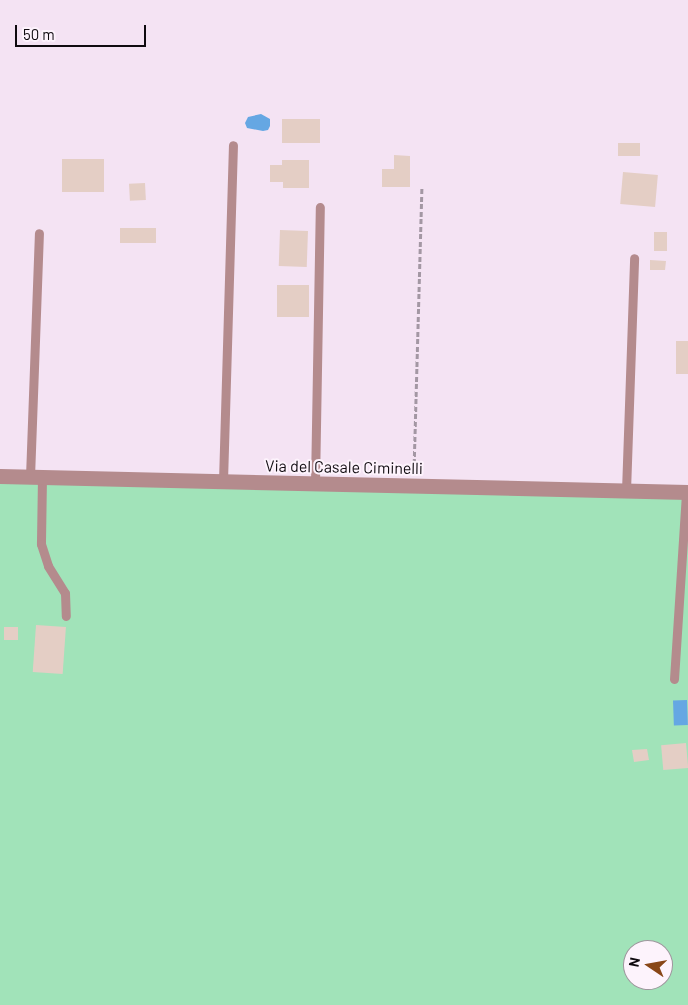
<!DOCTYPE html>
<style>
body{margin:0}
#map{position:relative;width:688px;height:1005px;overflow:hidden;background:#f4e3f3;font-family:Barlow,sans-serif}
div>[style]{position:absolute}
.green>*{inset:0;background:#a1e3b9}
.water>*{inset:0;background:#65a7e3;transform-origin:0 0}
.building>*{inset:0;background:#e4cec5;transform-origin:0 0}
.path>*{height:3px;margin-top:-1.5px;transform-origin:0;background:repeating-linear-gradient(90deg,#a397a3 0 5px,transparent 0 7.5px)}
.lane>*{height:9px;margin:-4.5px;padding:0 4.5px;transform-origin:4.5px;border-radius:4.5px;background:#b48b8d}
.street>*{height:15px;margin:-7.5px;padding:0 7.5px;transform-origin:7.5px;border-radius:7.5px;background:#b48b8d}
span{translate:-50% -50%;white-space:nowrap;text-align:center;line-height:1.15;-webkit-text-stroke:4px #fdf3fc;paint-order:stroke}
.street-label{font-size:16px;color:#0f0a0f}
.north{position:absolute;left:623px;top:940px;width:50px;height:50px;box-sizing:border-box;background:#fdf3fc;border:1px solid #9e969d;border-radius:50%;rotate:282deg;font-size:14px;font-weight:700;line-height:20px;text-align:center;color:#0f0a0f}
.north::after{content:'';display:block;margin:auto;width:18px;height:22px;background:#894617;clip-path:polygon(50% 0,100% 100%,50% 72%,0 100%)}
.scale{position:absolute;left:15px;top:25px;width:131px;height:22px;box-sizing:border-box;border:2px solid #0f0a0f;border-top:0;padding-left:6px;font-size:15px;line-height:18px;white-space:nowrap;color:#0f0a0f;-webkit-text-stroke:4px #fdf3fc;paint-order:stroke}
</style>
<div id="map">
<div class="green">
<i style="clip-path:polygon(evenodd,0 476px,688px 492px,688px 1005px,0 1005px,0 476px,633px 950px,663px 950px,663px 980px,633px 980px,633px 950px)"></i>
</div>
<div class="water">
<i style="clip-path:polygon(261px 114px,270px 119px,270px 126px,268px 130px,263px 131px,247px 128px,245px 123px,248px 117px)"></i>
<i style="left:687px;top:700px;width:25px;height:14px;rotate:88deg"></i>
</div>
<div class="building">
<i style="left:320px;top:119px;width:24px;height:38px;rotate:90deg"></i>
<i style="left:618px;top:143px;width:22px;height:13px"></i>
<i style="clip-path:polygon(394px 155px,410px 156px,410px 187px,382px 187px,382px 169px,394px 169px)"></i>
<i style="left:104px;top:159px;width:33px;height:42px;rotate:90deg"></i>
<i style="clip-path:polygon(282px 160px,309px 160px,309px 188px,283px 188px,283px 182px,270px 182px,270px 165px,282px 165px)"></i>
<i style="left:623px;top:172px;width:35px;height:32px;rotate:5deg"></i>
<i style="left:145px;top:183px;width:17px;height:16px;rotate:87deg"></i>
<i style="left:120px;top:228px;width:36px;height:15px"></i>
<i style="left:280px;top:230px;width:28px;height:36px;rotate:2deg"></i>
<i style="left:654px;top:232px;width:13px;height:19px"></i>
<i style="clip-path:polygon(650px 260px,666px 261px,665px 270px,650px 270px)"></i>
<i style="left:277px;top:285px;width:32px;height:32px"></i>
<i style="left:676px;top:341px;width:12px;height:33px"></i>
<i style="left:36px;top:625px;width:30px;height:47px;rotate:4deg"></i>
<i style="left:4px;top:627px;width:14px;height:13px"></i>
<i style="left:686px;top:743px;width:25px;height:25px;rotate:85deg"></i>
<i style="clip-path:polygon(647px 749px,649px 760px,634px 762px,632px 750px)"></i>
</div>
<div class="path">
<i style="left:414px;top:471px;width:284px;rotate:-88.4deg"></i>
</div>
<div class="lane">
<i style="left:30px;top:477px;width:244px;rotate:-87.9deg"></i>
<i style="left:42px;top:477px;width:67px;rotate:90.9deg"></i>
<i style="left:41px;top:544px;width:23px;rotate:72deg"></i>
<i style="left:48px;top:566px;width:32px;rotate:58deg"></i>
<i style="left:65px;top:593px;width:23px;rotate:88deg"></i>
<i style="left:223px;top:481px;width:336px;rotate:-88.3deg"></i>
<i style="left:315px;top:484px;width:277px;rotate:-89deg"></i>
<i style="left:626px;top:491px;width:233px;rotate:-88deg"></i>
<i style="left:674px;top:679px;width:187px;rotate:-86.3deg"></i>
</div>
<div class="street">
<i style="left:0;top:476px;width:688px;rotate:1.33deg"></i>
</div>
<div class="street-label">
<span style="left:344px;top:467px;rotate:1deg">Via del Casale Ciminelli</span>
</div>
<div class="north">N</div>
<div class="scale">50 m</div>
</div>
